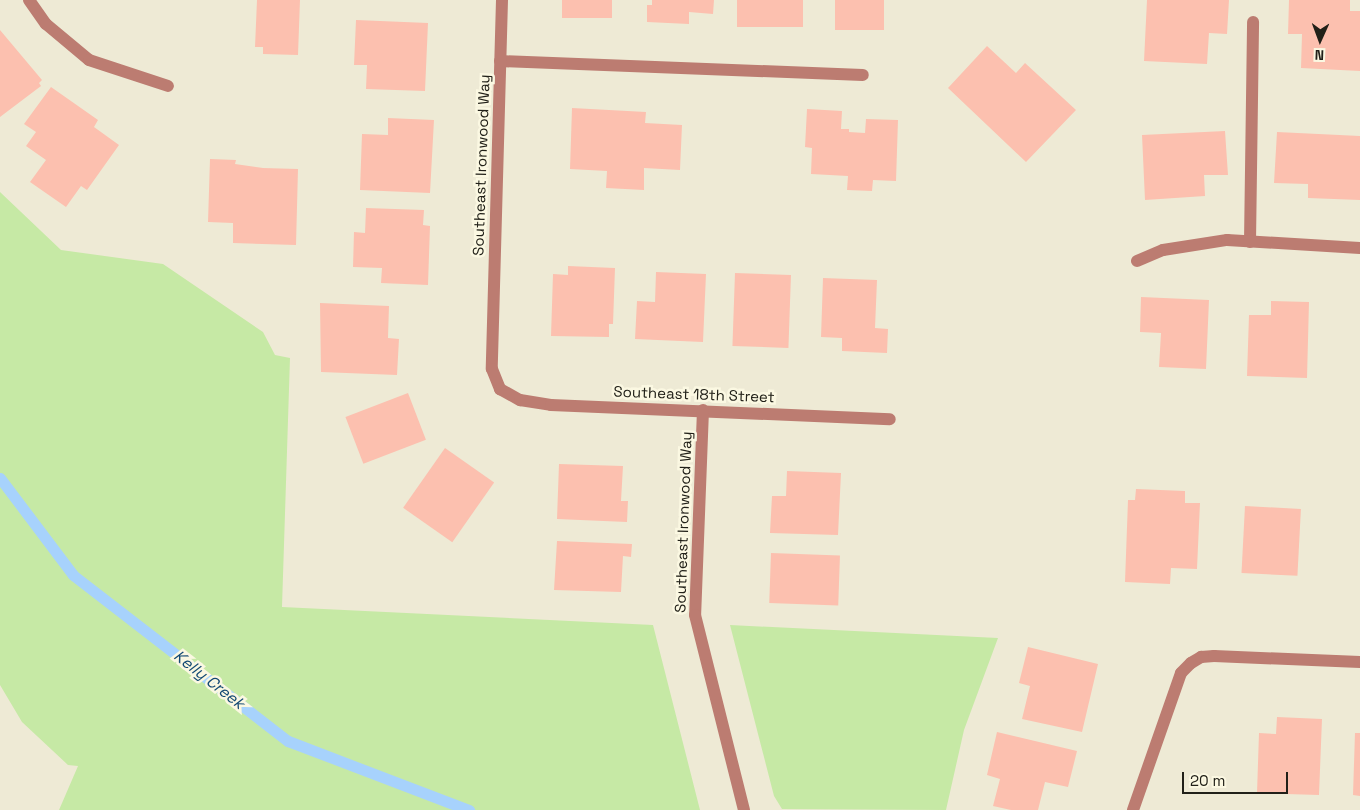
<!DOCTYPE html>
<style>
body{margin:0}
#map{position:relative;width:1360px;height:810px;overflow:hidden;background:#eeead5;font-family:"Space Grotesk",sans-serif}
div>[style]{position:absolute}
.green>*{inset:0;background:#c6e9a5}
.stream>*{height:11px;margin:-5.5px;padding:0 5.5px;transform-origin:5.5px;border-radius:5.5px;background:#a7d2fc}
.building>*{inset:0;background:#fcc0af;transform-origin:0 0}
.lane>*{height:12px;margin:-6px;padding:0 6px;transform-origin:6px;border-radius:6px;background:#bc7c71}
.street>*{height:12px;margin:-6px;padding:0 6px;transform-origin:6px;border-radius:6px;background:#bc7c71}
span{translate:-50% -50%;white-space:nowrap;text-align:center;line-height:1.15;-webkit-text-stroke:5px #fbf8e2;paint-order:stroke}
.street-label{font-size:15px;color:#212018}
.water-label{font-size:16px;color:#134974;font-style:italic}
.north{position:absolute;left:1295px;top:15px;width:50px;height:50px;-webkit-text-stroke:4px #fbf8e2;paint-order:stroke;rotate:182deg;font-size:14px;font-weight:700;line-height:20px;text-align:center;color:#212018}
.north::after{content:'';display:block;margin:auto;width:18px;height:22px;background:#212018;clip-path:polygon(50% 0,100% 100%,50% 72%,0 100%)}
.scale{position:absolute;left:1182px;top:772px;width:106px;height:22px;box-sizing:border-box;border:2px solid #212018;border-top:0;padding-left:6px;font-size:15px;line-height:18px;white-space:nowrap;color:#212018;-webkit-text-stroke:4px #fbf8e2;paint-order:stroke}
</style>
<div id="map">
<div class="green">
<i style="clip-path:polygon(0 192px,61px 250px,163px 264px,263px 332px,275px 355px,290px 358px,282px 607px,653px 625px,700px 810px,59px 810px,78px 766px,68px 765px,22px 722px,0 685px)"></i>
<i style="clip-path:polygon(730px 625px,998px 638px,964px 730px,946px 810px,782px 809px,774px 796px)"></i>
</div>
<div class="stream">
<i style="left:0;top:478px;width:121px;rotate:53deg"></i>
<i style="left:73px;top:575px;width:272px;rotate:37.7deg"></i>
<i style="left:288px;top:741px;width:194px;rotate:20.9deg"></i>
</div>
<div class="building">
<i style="clip-path:polygon(257px 0,300px 0,298px 55px,263px 54px,263px 47px,255px 47px)"></i>
<i style="left:562px;top:0;width:50px;height:18px"></i>
<i style="clip-path:polygon(652px 0,714px 0,713px 14px,689px 12px,689px 24px,647px 22px,647px 5px,652px 5px)"></i>
<i style="left:737px;top:0;width:66px;height:27px"></i>
<i style="left:835px;top:0;width:49px;height:30px"></i>
<i style="clip-path:polygon(1147px 0,1229px 0,1227px 34px,1209px 33px,1207px 64px,1144px 61px)"></i>
<i style="clip-path:polygon(1289px 0,1350px 0,1350px 11px,1360px 11px,1360px 71px,1301px 68px,1302px 34px,1288px 34px)"></i>
<i style="clip-path:polygon(356px 20px,428px 23px,425px 91px,366px 89px,367px 65px,354px 65px)"></i>
<i style="clip-path:polygon(0 30px,42px 80px,39px 83px,41px 86px,0 117px)"></i>
<i style="clip-path:polygon(987px 46px,1016px 73px,1025px 63px,1076px 110px,1026px 162px,948px 88px)"></i>
<i style="clip-path:polygon(51px 87px,98px 120px,94px 127px,119px 145px,87px 190px,81px 186px,66px 207px,30px 182px,46px 160px,26px 146px,36px 132px,24px 124px)"></i>
<i style="clip-path:polygon(572px 108px,646px 112px,645px 123px,682px 125px,680px 170px,644px 168px,644px 190px,606px 188px,607px 171px,570px 169px)"></i>
<i style="clip-path:polygon(807px 109px,842px 111px,841px 129px,849px 129px,849px 132px,865px 133px,866px 119px,898px 120px,896px 181px,873px 180px,872px 191px,847px 190px,848px 176px,811px 174px,812px 148px,805px 147px)"></i>
<i style="clip-path:polygon(388px 118px,434px 120px,430px 193px,360px 190px,362px 134px,388px 135px)"></i>
<i style="clip-path:polygon(1225px 131px,1228px 175px,1204px 175px,1205px 196px,1145px 200px,1142px 135px)"></i>
<i style="clip-path:polygon(1277px 132px,1360px 136px,1360px 200px,1308px 198px,1308px 184px,1274px 183px)"></i>
<i style="clip-path:polygon(210px 159px,236px 160px,235px 164px,263px 168px,298px 169px,296px 245px,233px 243px,233px 223px,208px 222px)"></i>
<i style="clip-path:polygon(366px 208px,424px 210px,423px 225px,430px 226px,428px 285px,381px 283px,382px 268px,353px 267px,354px 232px,365px 233px)"></i>
<i style="clip-path:polygon(568px 266px,615px 268px,613px 324px,609px 324px,609px 337px,551px 336px,553px 274px,568px 275px)"></i>
<i style="clip-path:polygon(656px 272px,706px 274px,703px 342px,635px 339px,637px 301px,655px 302px)"></i>
<i style="left:735px;top:273px;width:56px;height:73px;rotate:2deg"></i>
<i style="clip-path:polygon(823px 278px,877px 280px,875px 328px,888px 329px,887px 353px,842px 351px,842px 338px,821px 337px)"></i>
<i style="clip-path:polygon(1141px 297px,1209px 300px,1206px 369px,1159px 367px,1161px 333px,1140px 332px)"></i>
<i style="clip-path:polygon(1271px 301px,1309px 302px,1307px 378px,1247px 376px,1249px 315px,1271px 315px)"></i>
<i style="clip-path:polygon(320px 303px,389px 306px,388px 338px,399px 339px,397px 375px,321px 372px)"></i>
<i style="left:408px;top:393px;width:50px;height:67px;rotate:69deg"></i>
<i style="left:445px;top:448px;width:60px;height:73px;rotate:35deg"></i>
<i style="clip-path:polygon(559px 464px,623px 466px,621px 501px,628px 501px,627px 522px,557px 519px)"></i>
<i style="clip-path:polygon(787px 471px,841px 473px,838px 535px,770px 533px,772px 496px,786px 496px)"></i>
<i style="clip-path:polygon(1136px 489px,1185px 491px,1185px 503px,1200px 503px,1197px 569px,1171px 568px,1170px 584px,1125px 582px,1128px 500px,1135px 500px)"></i>
<i style="left:1245px;top:506px;width:56px;height:67px;rotate:3deg"></i>
<i style="clip-path:polygon(557px 541px,632px 544px,631px 557px,623px 556px,621px 592px,554px 590px)"></i>
<i style="left:771px;top:553px;width:69px;height:50px;rotate:2deg"></i>
<i style="clip-path:polygon(1028px 647px,1098px 664px,1082px 732px,1022px 719px,1030px 686px,1019px 683px)"></i>
<i style="clip-path:polygon(1277px 717px,1322px 719px,1319px 795px,1257px 793px,1259px 733px,1276px 734px)"></i>
<i style="clip-path:polygon(997px 732px,1077px 751px,1068px 787px,1045px 782px,1038px 810px,1011px 810px,993px 806px,1000px 779px,987px 775px)"></i>
<i style="clip-path:polygon(1355px 733px,1360px 733px,1360px 796px,1353px 795px)"></i>
</div>
<div class="lane">
<i style="left:500px;top:61px;width:363px;rotate:2.2deg"></i>
<i style="left:1250px;top:242px;width:220px;rotate:-89.2deg"></i>
</div>
<div class="street">
<i style="left:29px;top:0;width:29px;rotate:55deg"></i>
<i style="left:46px;top:24px;width:56px;rotate:39.9deg"></i>
<i style="left:89px;top:60px;width:83px;rotate:18.2deg"></i>
<i style="left:502px;top:0;width:369px;rotate:91.6deg"></i>
<i style="left:492px;top:369px;width:22px;rotate:68deg"></i>
<i style="left:500px;top:389px;width:23px;rotate:29deg"></i>
<i style="left:520px;top:400px;width:31px;rotate:9deg"></i>
<i style="left:551px;top:405px;width:339px;rotate:2.4deg"></i>
<i style="left:1137px;top:261px;width:28px;rotate:-23deg"></i>
<i style="left:1163px;top:250px;width:65px;rotate:-8.9deg"></i>
<i style="left:1227px;top:240px;width:133px;rotate:3.4deg"></i>
<i style="left:703px;top:410px;width:205px;rotate:92.2deg"></i>
<i style="left:695px;top:615px;width:201px;rotate:75.9deg"></i>
<i style="left:1133px;top:810px;width:145px;rotate:-70.7deg"></i>
<i style="left:1181px;top:673px;width:14px;rotate:-45deg"></i>
<i style="left:1191px;top:663px;width:12px;rotate:-31deg"></i>
<i style="left:1201px;top:657px;width:13px;rotate:-4deg"></i>
<i style="left:1214px;top:656px;width:146px;rotate:2.4deg"></i>
</div>
<div class="street-label">
<span style="left:481px;top:165px;rotate:-88deg">Southeast Ironwood Way</span>
<span style="left:694px;top:394px;rotate:2deg">Southeast 18th Street</span>
<span style="left:683px;top:522px;rotate:-88deg">Southeast Ironwood Way</span>
</div>
<div class="water-label">
<span style="left:209px;top:680px;rotate:38deg">Kelly Creek</span>
</div>
<div class="north">N</div>
<div class="scale">20 m</div>
</div>
